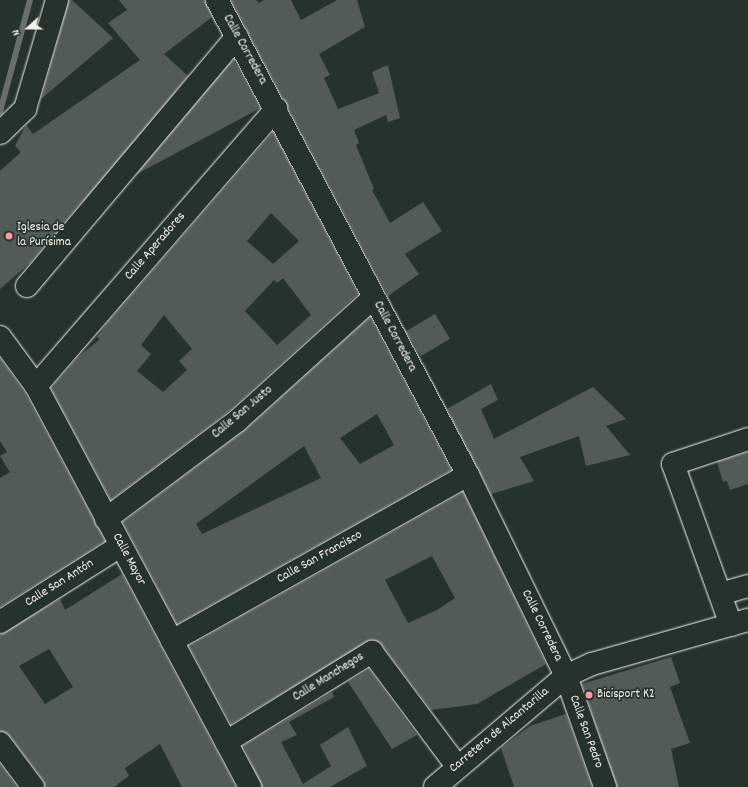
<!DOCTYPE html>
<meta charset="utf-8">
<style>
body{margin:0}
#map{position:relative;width:748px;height:787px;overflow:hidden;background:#26332d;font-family:Dekko,sans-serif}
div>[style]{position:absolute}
.stream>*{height:6px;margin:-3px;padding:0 3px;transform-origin:3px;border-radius:3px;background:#676f68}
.building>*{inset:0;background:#525c55;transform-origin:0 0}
.roads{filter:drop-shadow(0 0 1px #f4f1e8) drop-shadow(0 0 1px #f4f1e8)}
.minor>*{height:22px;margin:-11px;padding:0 11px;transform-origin:11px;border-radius:11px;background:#26332d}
.tertiary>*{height:22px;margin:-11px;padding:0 11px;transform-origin:11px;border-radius:11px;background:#26332d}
.secondary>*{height:22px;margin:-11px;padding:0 11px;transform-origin:11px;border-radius:11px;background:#26332d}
.dots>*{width:11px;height:11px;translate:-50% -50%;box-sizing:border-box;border:2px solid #26332d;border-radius:50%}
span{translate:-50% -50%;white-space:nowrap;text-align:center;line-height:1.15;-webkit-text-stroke:3.5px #26332d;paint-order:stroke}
.street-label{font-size:13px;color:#f4f1e8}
.poi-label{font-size:13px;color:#f4f1e8}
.left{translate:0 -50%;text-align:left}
.north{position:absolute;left:8px;top:8px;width:40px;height:40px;-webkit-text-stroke:3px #26332d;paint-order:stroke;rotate:249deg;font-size:11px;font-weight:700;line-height:16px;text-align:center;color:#f4f1e8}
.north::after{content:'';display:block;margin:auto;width:14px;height:18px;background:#f4f1e8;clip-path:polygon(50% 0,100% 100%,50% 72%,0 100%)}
</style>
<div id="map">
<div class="stream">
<i style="left:0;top:112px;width:116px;rotate:-75deg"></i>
</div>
<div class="building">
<i style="clip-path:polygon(69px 0,72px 0,113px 38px,41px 99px)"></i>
<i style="clip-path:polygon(119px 0,205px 0,212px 17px,164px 54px,188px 76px,31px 262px,0 289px,0 171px,21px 152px,15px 146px,26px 125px,33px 134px,140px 60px,108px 23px,127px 10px)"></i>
<i style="clip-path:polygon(231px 0,256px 0,259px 3px,264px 0,291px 0,301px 20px,337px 0,357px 0,365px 27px,319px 54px,330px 75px,324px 78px,338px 109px,379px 93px,372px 72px,388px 65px,400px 118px,388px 122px,386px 115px,354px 130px,359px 143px,356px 145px,374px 189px,372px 190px,390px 223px,423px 202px,442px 231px,405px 254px,419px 274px,388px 296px)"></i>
<i style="left:234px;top:60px;width:55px;height:283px;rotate:62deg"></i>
<i style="clip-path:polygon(evenodd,273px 132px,358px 294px,229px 411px,111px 500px,51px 388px,77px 358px,100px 339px,97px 337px,107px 323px,273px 132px,271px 213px,299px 241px,273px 264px,247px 241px,271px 213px,273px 132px,283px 278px,311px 315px,277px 345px,245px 311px,274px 280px,277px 283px,283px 278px,273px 132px,164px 315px,192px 349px,179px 361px,187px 370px,163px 392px,137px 371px,151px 354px,141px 345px,164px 315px)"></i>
<i style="left:435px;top:314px;width:29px;height:34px;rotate:59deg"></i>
<i style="clip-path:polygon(evenodd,370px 317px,451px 470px,177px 624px,123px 522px,245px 430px,370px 317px,377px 414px,394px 445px,360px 464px,340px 438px,377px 414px,370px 317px,304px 446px,321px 478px,202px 534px,196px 524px,304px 446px)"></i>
<i style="clip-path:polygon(0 358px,25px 393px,105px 541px,0 607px,0 478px,10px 472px,0 456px,7px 452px,0 441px)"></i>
<i style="clip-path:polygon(491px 384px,498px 400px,481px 409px,494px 439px,593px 387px,626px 419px,606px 426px,630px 455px,586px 466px,579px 436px,520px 457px,534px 481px,491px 494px,447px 409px)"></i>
<i style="clip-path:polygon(748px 452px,748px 484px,730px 490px,727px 481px,723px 482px,717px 462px)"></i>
<i style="clip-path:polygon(evenodd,463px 492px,546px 664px,477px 704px,431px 710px,382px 645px,371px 640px,231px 724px,189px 646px,463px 492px,432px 556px,455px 598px,437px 610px,408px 623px,385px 580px,432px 556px)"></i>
<i style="clip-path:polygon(evenodd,122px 574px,161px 647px,236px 787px,182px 787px,160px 744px,125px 768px,129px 776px,114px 787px,45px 787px,43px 780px,10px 736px,0 731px,0 634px,60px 599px,65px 610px,122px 574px,49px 649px,73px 687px,45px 704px,19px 666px,49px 649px)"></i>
<i style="clip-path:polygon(671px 657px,680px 683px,670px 687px,690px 743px,671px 749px,679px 787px,617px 787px,582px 684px)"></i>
<i style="clip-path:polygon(369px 669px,417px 735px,392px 749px,348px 682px)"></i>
<i style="clip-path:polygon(332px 692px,334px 697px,289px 722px,297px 735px,281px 742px,303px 784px,331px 766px,320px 745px,348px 727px,367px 766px,330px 787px,262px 787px,243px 746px)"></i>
<i style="clip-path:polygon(566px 714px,592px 787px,514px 787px,501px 748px,530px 726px)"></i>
<i style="clip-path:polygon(0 764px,17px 787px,0 787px)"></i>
</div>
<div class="roads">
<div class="minor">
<i style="left:27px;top:286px;width:326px;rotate:-49.9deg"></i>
<i style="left:36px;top:386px;width:367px;rotate:-49.1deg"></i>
<i style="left:106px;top:519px;width:164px;rotate:-36.8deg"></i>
<i style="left:237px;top:421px;width:183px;rotate:-42.1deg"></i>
<i style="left:720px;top:594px;width:29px;rotate:-16deg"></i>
<i style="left:0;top:622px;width:142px;rotate:-32.3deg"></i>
<i style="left:731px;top:625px;width:171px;rotate:-109.8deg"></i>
<i style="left:673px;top:464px;width:79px;rotate:-18.4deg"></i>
<i style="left:172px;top:641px;width:339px;rotate:-29.3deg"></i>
<i style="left:566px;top:676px;width:118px;rotate:70.6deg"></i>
<i style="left:226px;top:742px;width:172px;rotate:-31.7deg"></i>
<i style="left:372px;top:652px;width:142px;rotate:53.3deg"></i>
<i style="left:0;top:743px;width:55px;rotate:53.1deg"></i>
</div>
<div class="tertiary">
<i style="left:217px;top:0;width:537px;rotate:62.15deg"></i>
<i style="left:468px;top:475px;width:224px;rotate:64deg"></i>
<i style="left:0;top:133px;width:35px;rotate:-44deg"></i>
<i style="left:25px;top:109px;width:114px;rotate:-73.6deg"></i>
<i style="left:0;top:337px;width:61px;rotate:53.7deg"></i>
<i style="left:36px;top:386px;width:455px;rotate:61.9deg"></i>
</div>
<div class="secondary">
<i style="left:435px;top:787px;width:172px;rotate:-40.3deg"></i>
<i style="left:566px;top:676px;width:29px;rotate:-25deg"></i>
<i style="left:592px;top:664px;width:162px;rotate:-15.8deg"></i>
</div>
</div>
<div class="dots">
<i style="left:9px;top:236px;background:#ff9aa2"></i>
<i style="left:589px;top:695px;background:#ff9aa2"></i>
</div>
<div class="street-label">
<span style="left:244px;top:50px;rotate:61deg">Calle Corredera</span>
<span style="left:156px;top:247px;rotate:-49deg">Calle Aperadores</span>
<span style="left:394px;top:337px;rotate:62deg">Calle Corredera</span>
<span style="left:243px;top:413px;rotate:-40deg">Calle San Justo</span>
<span style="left:320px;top:558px;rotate:-29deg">Calle San Francisco</span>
<span style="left:128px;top:560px;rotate:62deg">Calle Mayor</span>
<span style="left:60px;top:584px;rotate:-32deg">Calle San Antón</span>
<span style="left:541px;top:626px;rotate:64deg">Calle Corredera</span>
<span style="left:329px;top:678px;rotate:-32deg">Calle Manchegos</span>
<span style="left:500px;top:731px;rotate:-40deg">Carretera de Alcantarilla</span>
<span style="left:585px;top:732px;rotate:70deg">Calle San Pedro</span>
</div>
<div class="poi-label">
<span class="left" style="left:17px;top:236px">Iglesia de<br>la Purísima</span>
<span class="left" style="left:597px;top:695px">Bicisport K2</span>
</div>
<div class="north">N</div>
</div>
